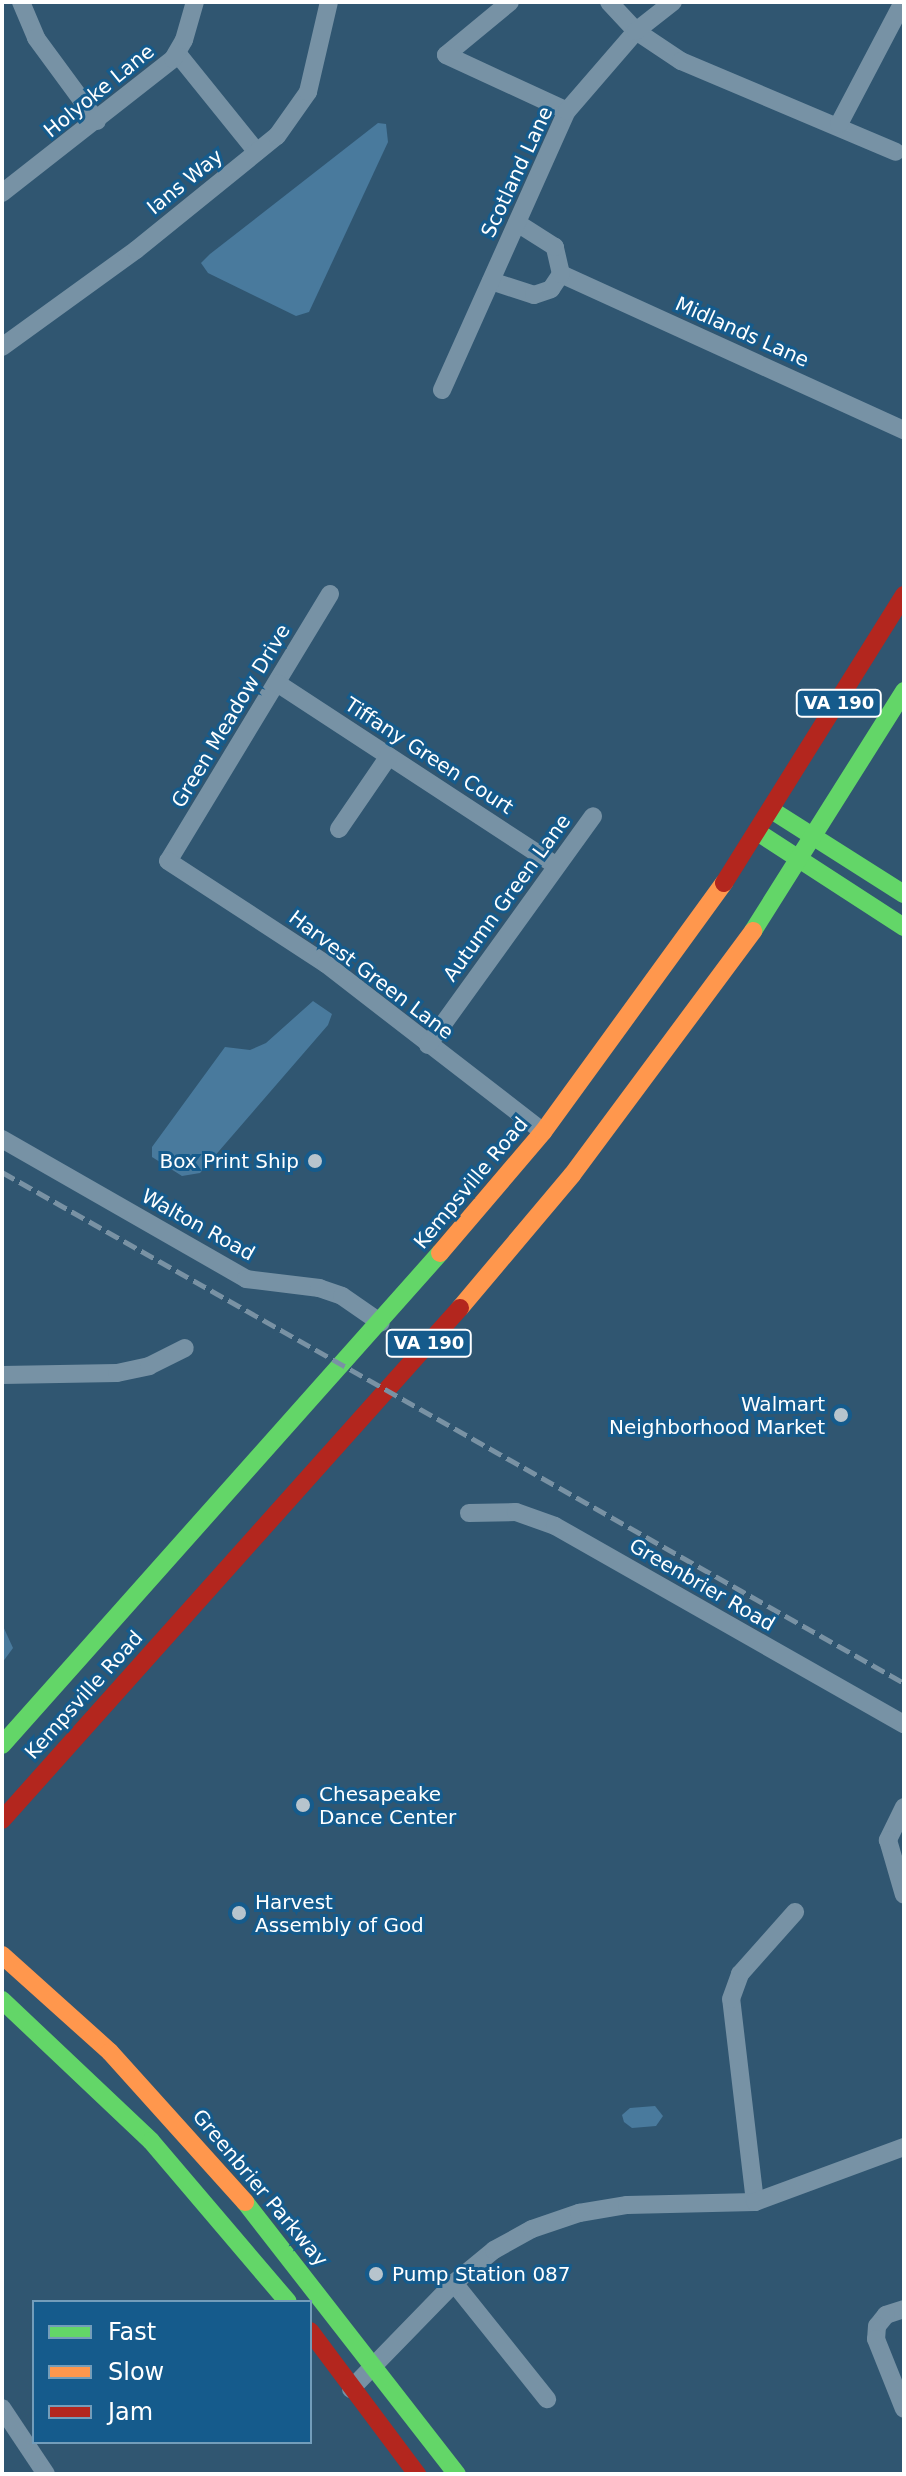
<!DOCTYPE html>
<style>
body{margin:0}
#map{position:relative;width:906px;height:2476px;overflow:hidden;background:#305671;font-family:"DejaVu Sans",sans-serif}
div>[style]{position:absolute}
.water>*{inset:0;background:#497a9d}
.street>*{height:18px;margin:-9px;padding:0 9px;transform-origin:9px;border-radius:9px;background:#7792a5}
.fast>*{height:18px;margin:-9px;padding:0 9px;transform-origin:9px;border-radius:9px;background:#63d668}
.slow>*{height:18px;margin:-9px;padding:0 9px;transform-origin:9px;border-radius:9px;background:#ff974d}
.jam>*{height:18px;margin:-9px;padding:0 9px;transform-origin:9px;border-radius:9px;background:#b3261e}
.rail>*{height:5px;margin-top:-2.5px;transform-origin:0;background:repeating-linear-gradient(90deg,#7992a4 0 14px,transparent 0 20px)}
.dots>*{width:22px;height:22px;translate:-50% -50%;box-sizing:border-box;border:4px solid #155b8c;border-radius:50%}
span{translate:-50% -50%;white-space:nowrap;text-align:center;line-height:1.15;-webkit-text-stroke:6px #155b8c;paint-order:stroke}
.shield-label span{padding:2px 6px;background:#155b8c;border:2px solid;border-radius:6px;-webkit-text-stroke-width:0}
.shield-label{font-size:18px;color:#fff;font-weight:700}
.street-label{font-size:20px;color:#fff}
.poi-label{font-size:20px;color:#fff}
.right{translate:-100% -50%;text-align:right}
.left{translate:0 -50%;text-align:left}
.frame{position:absolute;inset:0;border:4px solid #fff;pointer-events:none}
.legend{position:absolute;left:32px;top:2300px;width:280px;height:144px;box-sizing:border-box;background:#155b8c;border:2px solid #739dba;margin:0;padding:10px 14px;list-style:none;font-size:24px;color:#fff}
.legend li{display:flex;align-items:center;gap:16px;height:40px}
.legend b{width:40px;border:2px solid #739dba}
</style>
<div id="map">
<div class="water">
<i style="clip-path:polygon(378px 123px,386px 124px,388px 142px,309px 312px,296px 316px,208px 273px,201px 263px,210px 254px)"></i>
<i style="clip-path:polygon(313px 1001px,332px 1014px,328px 1025px,200px 1173px,182px 1176px,152px 1157px,152px 1147px,225px 1047px,250px 1050px,266px 1043px)"></i>
<i style="clip-path:polygon(2px 1624px,13px 1648px,2px 1663px)"></i>
<i style="clip-path:polygon(655px 2106px,663px 2116px,656px 2126px,632px 2128px,624px 2122px,622px 2115px,630px 2108px)"></i>
</div>
<div class="street">
<i style="left:21px;top:2px;width:39px;rotate:67deg"></i>
<i style="left:36px;top:38px;width:103px;rotate:53.7deg"></i>
<i style="left:510px;top:2px;width:83px;rotate:140.4deg"></i>
<i style="left:446px;top:55px;width:133px;rotate:24.8deg"></i>
<i style="left:609px;top:2px;width:40px;rotate:47deg"></i>
<i style="left:636px;top:31px;width:54px;rotate:33.7deg"></i>
<i style="left:681px;top:61px;width:233px;rotate:22.9deg"></i>
<i style="left:177px;top:53px;width:127px;rotate:51.1deg"></i>
<i style="left:839px;top:124px;width:138px;rotate:-62.3deg"></i>
<i style="left:2px;top:193px;width:217px;rotate:-38.1deg"></i>
<i style="left:173px;top:59px;width:22px;rotate:-60deg"></i>
<i style="left:184px;top:40px;width:40px;rotate:-74deg"></i>
<i style="left:561px;top:274px;width:377px;rotate:24.5deg"></i>
<i style="left:491px;top:281px;width:45px;rotate:18deg"></i>
<i style="left:534px;top:295px;width:18px;rotate:-19deg"></i>
<i style="left:551px;top:289px;width:18px;rotate:-56deg"></i>
<i style="left:561px;top:274px;width:28px;rotate:-103deg"></i>
<i style="left:555px;top:247px;width:45px;rotate:-147.7deg"></i>
<i style="left:2px;top:347px;width:165px;rotate:-35.9deg"></i>
<i style="left:136px;top:250px;width:181px;rotate:-39deg"></i>
<i style="left:277px;top:136px;width:54px;rotate:-54.8deg"></i>
<i style="left:308px;top:92px;width:92px;rotate:-76.9deg"></i>
<i style="left:442px;top:390px;width:306px;rotate:-65.9deg"></i>
<i style="left:567px;top:111px;width:106px;rotate:-49.2deg"></i>
<i style="left:636px;top:31px;width:47px;rotate:-38.1deg"></i>
<i style="left:330px;top:594px;width:312px;rotate:121.2deg"></i>
<i style="left:168px;top:861px;width:189px;rotate:33.1deg"></i>
<i style="left:326px;top:964px;width:274px;rotate:37.7deg"></i>
<i style="left:277px;top:683px;width:334px;rotate:33.2deg"></i>
<i style="left:339px;top:829px;width:88px;rotate:-55.6deg"></i>
<i style="left:428px;top:1045px;width:282px;rotate:-54.2deg"></i>
<i style="left:2px;top:1139px;width:281px;rotate:29.8deg"></i>
<i style="left:246px;top:1279px;width:74px;rotate:7deg"></i>
<i style="left:319px;top:1288px;width:24px;rotate:19deg"></i>
<i style="left:342px;top:1296px;width:47px;rotate:34.7deg"></i>
<i style="left:2px;top:1375px;width:115px;rotate:-1deg"></i>
<i style="left:117px;top:1373px;width:33px;rotate:-12deg"></i>
<i style="left:149px;top:1366px;width:40px;rotate:-26.6deg"></i>
<i style="left:469px;top:1513px;width:47px;rotate:-1.2deg"></i>
<i style="left:516px;top:1512px;width:41px;rotate:19.7deg"></i>
<i style="left:555px;top:1526px;width:401px;rotate:29.6deg"></i>
<i style="left:904px;top:1807px;width:37px;rotate:116deg"></i>
<i style="left:888px;top:1840px;width:57px;rotate:73.8deg"></i>
<i style="left:755px;top:2202px;width:204px;rotate:-96.7deg"></i>
<i style="left:731px;top:1999px;width:27px;rotate:-70deg"></i>
<i style="left:740px;top:1974px;width:83px;rotate:-48.4deg"></i>
<i style="left:454px;top:2283px;width:149px;rotate:51.3deg"></i>
<i style="left:904px;top:2309px;width:19px;rotate:162deg"></i>
<i style="left:886px;top:2315px;width:14px;rotate:129deg"></i>
<i style="left:877px;top:2326px;width:13px;rotate:94deg"></i>
<i style="left:876px;top:2339px;width:75px;rotate:68.2deg"></i>
<i style="left:351px;top:2389px;width:148px;rotate:-45.8deg"></i>
<i style="left:454px;top:2283px;width:52px;rotate:-39.5deg"></i>
<i style="left:494px;top:2250px;width:43px;rotate:-28.9deg"></i>
<i style="left:532px;top:2229px;width:50px;rotate:-18.8deg"></i>
<i style="left:579px;top:2213px;width:49px;rotate:-9.5deg"></i>
<i style="left:627px;top:2205px;width:128px;rotate:-1.3deg"></i>
<i style="left:755px;top:2202px;width:159px;rotate:-20.3deg"></i>
<i style="left:2px;top:2408px;width:79px;rotate:56.3deg"></i>
</div>
<div class="fast">
<i style="left:773px;top:811px;width:155px;rotate:32.4deg"></i>
<i style="left:759px;top:833px;width:173px;rotate:33deg"></i>
<i style="left:753px;top:931px;width:284px;rotate:-57.8deg"></i>
<i style="left:2px;top:1745px;width:659px;rotate:-48.32deg"></i>
<i style="left:2px;top:2000px;width:205px;rotate:43.4deg"></i>
<i style="left:151px;top:2141px;width:211px;rotate:49.6deg"></i>
<i style="left:245px;top:2202px;width:345px;rotate:52.1deg"></i>
</div>
<div class="slow">
<i style="left:440px;top:1253px;width:159px;rotate:-49.6deg"></i>
<i style="left:543px;top:1132px;width:308px;rotate:-54deg"></i>
<i style="left:460px;top:1308px;width:174px;rotate:-49.9deg"></i>
<i style="left:572px;top:1175px;width:304px;rotate:-53.4deg"></i>
<i style="left:2px;top:1955px;width:145px;rotate:41.9deg"></i>
<i style="left:110px;top:2052px;width:202px;rotate:48deg"></i>
</div>
<div class="jam">
<i style="left:724px;top:883px;width:340px;rotate:-58deg"></i>
<i style="left:2px;top:1820px;width:687px;rotate:-48.19deg"></i>
<i style="left:310px;top:2331px;width:179px;rotate:53.2deg"></i>
</div>
<div class="rail">
<i style="left:2px;top:1172px;width:1037px;rotate:29.53deg"></i>
</div>
<div class="dots">
<i style="left:315px;top:1161px;background:#b7c4cd"></i>
<i style="left:841px;top:1415px;background:#b7c4cd"></i>
<i style="left:303px;top:1805px;background:#b7c4cd"></i>
<i style="left:239px;top:1913px;background:#b7c4cd"></i>
<i style="left:376px;top:2274px;background:#b7c4cd"></i>
</div>
<div class="shield-label">
<span style="left:839px;top:703px">VA 190</span>
<span style="left:429px;top:1343px">VA 190</span>
</div>
<div class="street-label">
<span style="left:99px;top:91px;rotate:-39deg">Holyoke Lane</span>
<span style="left:517px;top:172px;rotate:-65deg">Scotland Lane</span>
<span style="left:185px;top:182px;rotate:-39deg">Ians Way</span>
<span style="left:742px;top:332px;rotate:24deg">Midlands Lane</span>
<span style="left:231px;top:716px;rotate:-59deg">Green Meadow Drive</span>
<span style="left:429px;top:756px;rotate:33deg">Tiffany Green Court</span>
<span style="left:507px;top:898px;rotate:-54deg">Autumn Green Lane</span>
<span style="left:371px;top:975px;rotate:37deg">Harvest Green Lane</span>
<span style="left:471px;top:1183px;rotate:-50deg">Kempsville Road</span>
<span style="left:198px;top:1225px;rotate:29deg">Walton Road</span>
<span style="left:702px;top:1585px;rotate:30deg">Greenbrier Road</span>
<span style="left:84px;top:1695px;rotate:-48deg">Kempsville Road</span>
<span style="left:260px;top:2188px;rotate:50deg">Greenbrier Parkway</span>
</div>
<div class="poi-label">
<span class="right" style="left:299px;top:1161px">Box Print Ship</span>
<span class="right" style="left:825px;top:1416px">Walmart<br>Neighborhood Market</span>
<span class="left" style="left:319px;top:1806px">Chesapeake<br>Dance Center</span>
<span class="left" style="left:255px;top:1914px">Harvest<br>Assembly of God</span>
<span class="left" style="left:392px;top:2274px">Pump Station 087</span>
</div>
<div class="frame"></div>
<ul class="legend">
<li><b style="height:10px;background:#63d668"></b>Fast</li>
<li><b style="height:10px;background:#ff974d"></b>Slow</li>
<li><b style="height:10px;background:#b3261e"></b>Jam</li>
</ul>
</div>
